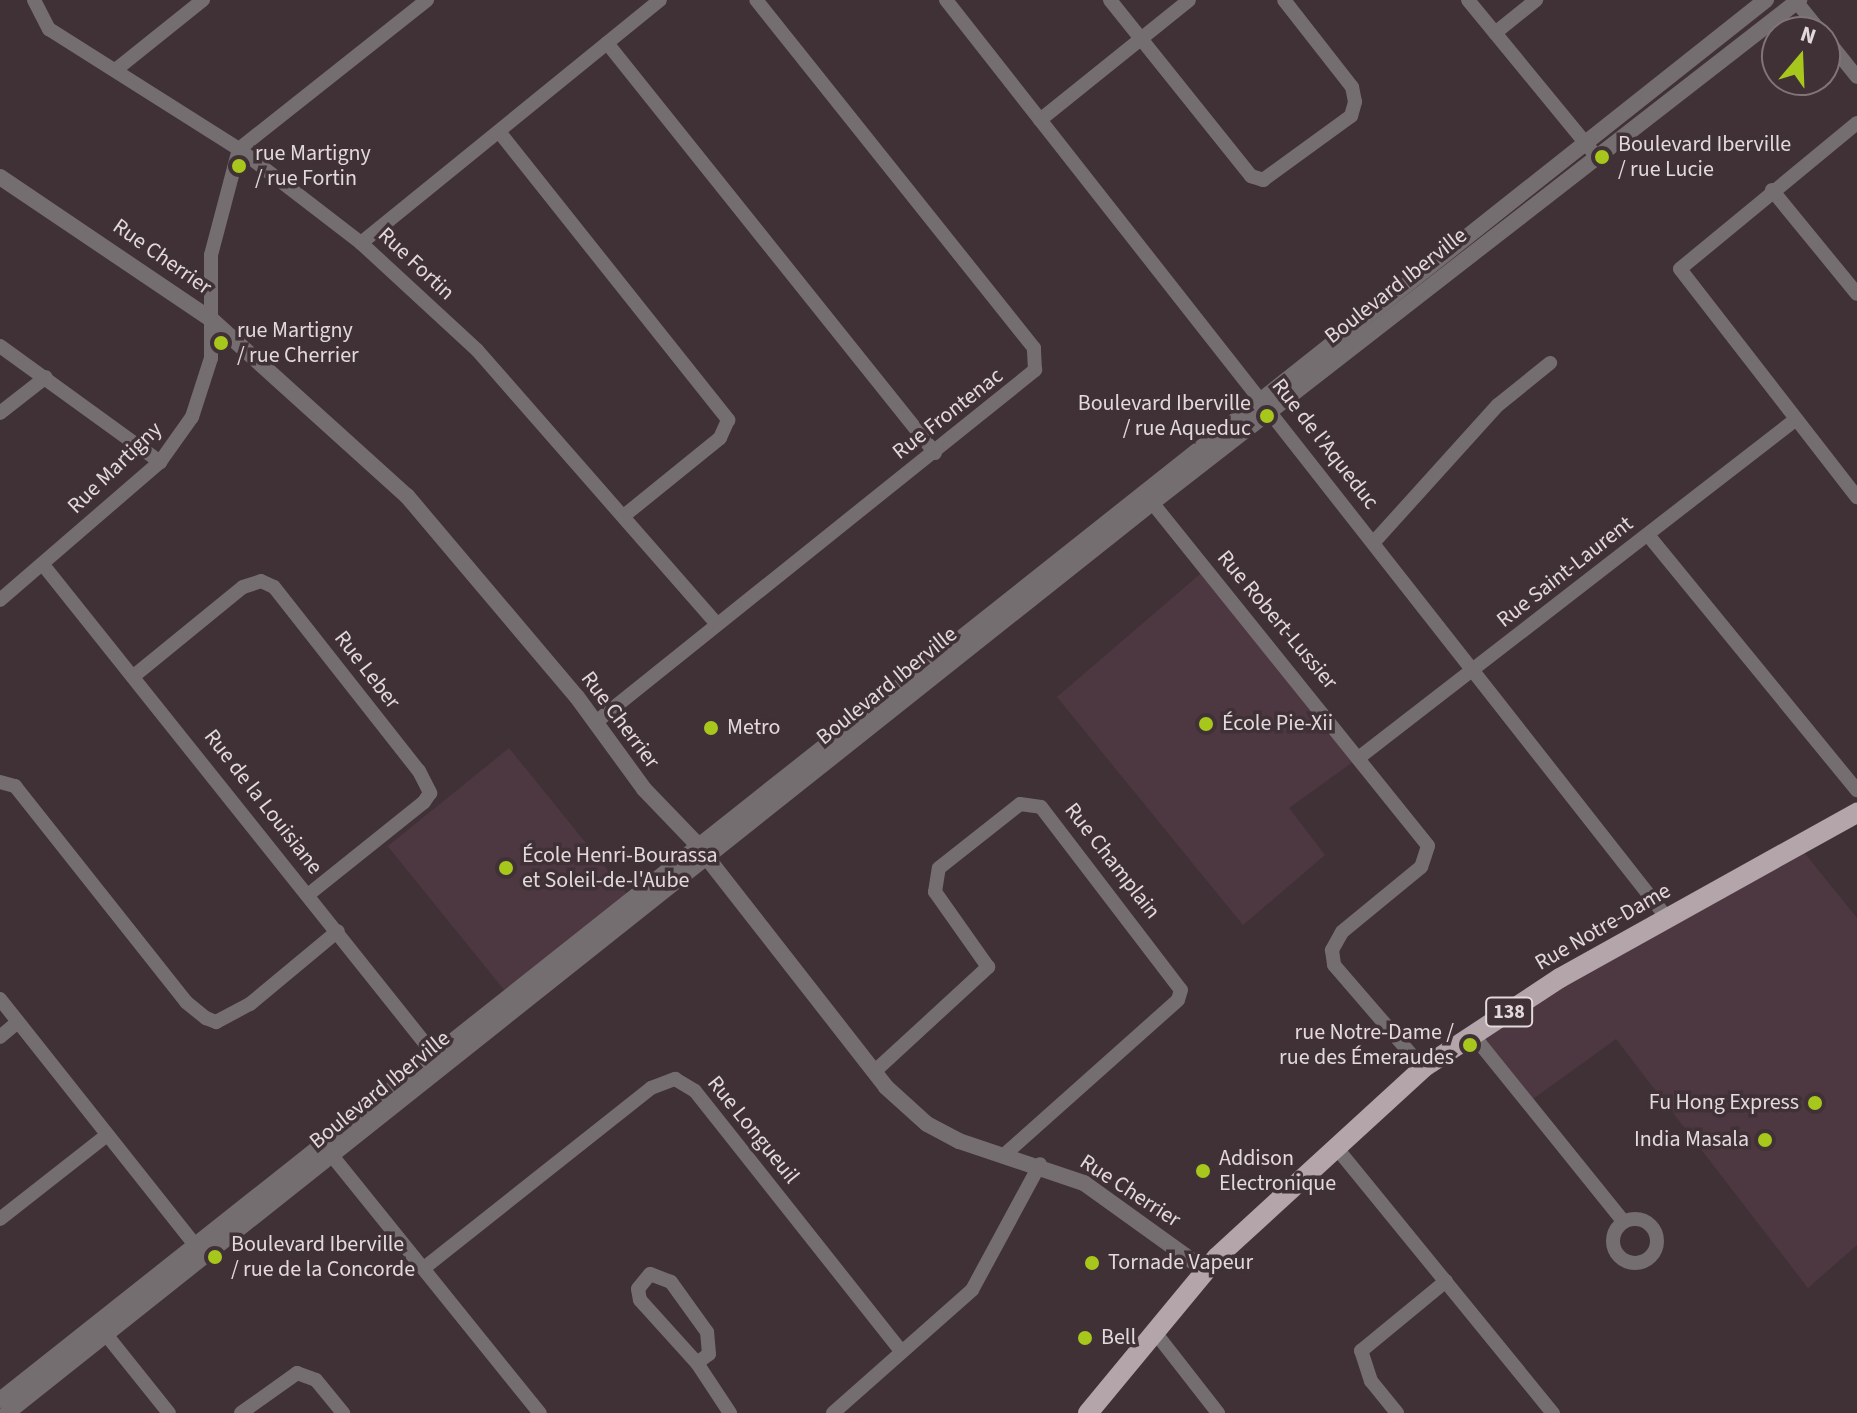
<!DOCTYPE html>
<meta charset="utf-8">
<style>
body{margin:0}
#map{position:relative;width:1857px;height:1413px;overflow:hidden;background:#403137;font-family:"Source Sans 3",sans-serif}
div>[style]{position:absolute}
.built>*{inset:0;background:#4d3841;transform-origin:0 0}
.minor>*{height:14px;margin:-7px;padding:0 7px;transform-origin:7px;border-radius:7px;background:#756e71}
.minor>.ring{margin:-7px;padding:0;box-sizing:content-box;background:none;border:14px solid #756e71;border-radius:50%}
.tertiary>*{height:16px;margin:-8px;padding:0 8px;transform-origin:8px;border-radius:8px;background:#756e71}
.primary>*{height:20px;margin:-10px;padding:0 10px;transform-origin:10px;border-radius:10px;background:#b4a5ab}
.dots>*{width:22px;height:22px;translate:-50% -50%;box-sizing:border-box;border:4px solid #403137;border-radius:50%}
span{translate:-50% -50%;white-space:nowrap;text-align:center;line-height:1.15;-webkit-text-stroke:7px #403137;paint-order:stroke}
.shield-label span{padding:2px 6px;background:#403137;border:2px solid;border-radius:6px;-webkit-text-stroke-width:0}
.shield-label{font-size:20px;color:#e2d9dc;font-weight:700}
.poi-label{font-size:22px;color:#e2d9dc}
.left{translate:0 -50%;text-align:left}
.right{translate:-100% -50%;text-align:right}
.street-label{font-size:22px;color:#e2d9dc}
.north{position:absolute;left:1761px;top:16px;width:80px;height:80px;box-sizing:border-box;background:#403137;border:2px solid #817479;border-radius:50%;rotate:19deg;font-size:22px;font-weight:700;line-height:32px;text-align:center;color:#e2d9dc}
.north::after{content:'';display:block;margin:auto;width:28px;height:36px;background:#a8c71d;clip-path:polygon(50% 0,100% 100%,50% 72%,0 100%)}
</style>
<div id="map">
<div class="built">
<i style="clip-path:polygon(1206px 569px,1361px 756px,1289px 808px,1325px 855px,1243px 925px,1057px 697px)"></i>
<i style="left:509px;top:748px;width:193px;height:156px;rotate:51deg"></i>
<i style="clip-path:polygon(1798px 845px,1857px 918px,1857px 1245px,1808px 1288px,1616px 1039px,1530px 1101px,1473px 1035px)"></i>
</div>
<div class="minor">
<i style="left:34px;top:0;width:33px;rotate:63deg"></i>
<i style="left:49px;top:29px;width:225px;rotate:32.3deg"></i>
<i style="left:239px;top:149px;width:154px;rotate:37.6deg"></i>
<i style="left:361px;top:243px;width:158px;rotate:42.7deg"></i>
<i style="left:477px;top:350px;width:364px;rotate:48.8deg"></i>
<i style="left:946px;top:0;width:1167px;rotate:51.85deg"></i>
<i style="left:1110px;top:0;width:226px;rotate:51.3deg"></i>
<i style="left:1251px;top:176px;width:13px;rotate:18deg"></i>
<i style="left:1263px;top:180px;width:109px;rotate:-36deg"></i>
<i style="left:1351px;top:116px;width:15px;rotate:-74deg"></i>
<i style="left:1355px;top:102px;width:15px;rotate:-101deg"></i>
<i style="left:1352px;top:87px;width:110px;rotate:-128deg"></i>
<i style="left:1468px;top:0;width:195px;rotate:50.6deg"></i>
<i style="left:1795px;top:0;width:41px;rotate:50.9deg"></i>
<i style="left:1495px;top:33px;width:53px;rotate:-38.8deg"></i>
<i style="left:1825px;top:37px;width:51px;rotate:51.3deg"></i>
<i style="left:607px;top:43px;width:525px;rotate:51.34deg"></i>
<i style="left:118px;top:68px;width:109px;rotate:-38.7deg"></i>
<i style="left:1040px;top:120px;width:191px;rotate:-38.8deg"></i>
<i style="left:1857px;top:123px;width:229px;rotate:140.5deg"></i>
<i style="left:1680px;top:269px;width:289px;rotate:52.2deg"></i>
<i style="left:500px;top:133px;width:367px;rotate:51.5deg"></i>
<i style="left:728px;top:420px;width:20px;rotate:114deg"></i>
<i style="left:720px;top:438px;width:121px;rotate:141deg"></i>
<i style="left:1772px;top:190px;width:134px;rotate:50.7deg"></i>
<i style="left:361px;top:243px;width:385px;rotate:-39.1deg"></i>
<i style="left:0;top:346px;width:198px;rotate:35.9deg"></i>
<i style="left:0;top:413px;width:58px;rotate:-38deg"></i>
<i style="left:1146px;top:495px;width:450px;rotate:51.2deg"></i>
<i style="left:1428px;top:846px;width:22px;rotate:108deg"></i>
<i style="left:1421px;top:867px;width:102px;rotate:140.6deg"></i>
<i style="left:1342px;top:932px;width:21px;rotate:119deg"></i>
<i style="left:1332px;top:950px;width:15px;rotate:82deg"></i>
<i style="left:1334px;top:965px;width:136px;rotate:49.2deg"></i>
<i style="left:1648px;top:535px;width:330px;rotate:50.7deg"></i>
<i style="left:1374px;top:542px;width:185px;rotate:-47.9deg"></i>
<i style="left:1498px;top:405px;width:67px;rotate:-38.9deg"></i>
<i style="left:44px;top:566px;width:635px;rotate:51.4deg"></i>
<i style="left:0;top:600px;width:211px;rotate:-40.8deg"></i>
<i style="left:160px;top:462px;width:55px;rotate:-54.6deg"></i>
<i style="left:192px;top:417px;width:62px;rotate:-72.1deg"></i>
<i style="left:211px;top:358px;width:103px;rotate:-90deg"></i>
<i style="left:211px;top:255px;width:110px;rotate:-75.2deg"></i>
<i style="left:239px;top:149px;width:240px;rotate:-38.4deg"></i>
<i style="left:135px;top:675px;width:139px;rotate:-39.2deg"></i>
<i style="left:243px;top:587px;width:19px;rotate:-18deg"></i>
<i style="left:261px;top:581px;width:14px;rotate:25deg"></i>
<i style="left:274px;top:587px;width:234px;rotate:51.8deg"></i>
<i style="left:419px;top:771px;width:25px;rotate:63deg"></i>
<i style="left:430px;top:793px;width:11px;rotate:124deg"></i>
<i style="left:424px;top:802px;width:149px;rotate:141.3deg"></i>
<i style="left:596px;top:722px;width:563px;rotate:-38.72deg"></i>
<i style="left:1035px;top:370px;width:22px;rotate:-93deg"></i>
<i style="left:1034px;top:348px;width:445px;rotate:-128.6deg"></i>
<i style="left:1361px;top:756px;width:549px;rotate:-37.75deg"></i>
<i style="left:0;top:782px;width:16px;rotate:15deg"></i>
<i style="left:15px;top:786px;width:275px;rotate:51.6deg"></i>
<i style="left:186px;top:1002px;width:26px;rotate:39deg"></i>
<i style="left:206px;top:1018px;width:11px;rotate:22deg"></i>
<i style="left:216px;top:1022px;width:38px;rotate:-28deg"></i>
<i style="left:250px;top:1004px;width:114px;rotate:-39.7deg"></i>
<i style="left:0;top:999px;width:325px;rotate:51.6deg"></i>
<i style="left:1473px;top:1035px;width:239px;rotate:51.1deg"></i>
<i style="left:0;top:1037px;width:23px;rotate:-40deg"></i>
<i style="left:875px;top:1071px;width:154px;rotate:-42.6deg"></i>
<i style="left:988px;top:967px;width:92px;rotate:-125.2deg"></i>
<i style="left:935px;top:892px;width:24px;rotate:-81deg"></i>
<i style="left:939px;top:868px;width:103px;rotate:-38.3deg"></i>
<i style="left:1020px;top:804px;width:21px;rotate:8deg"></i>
<i style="left:1041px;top:807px;width:230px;rotate:52.6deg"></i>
<i style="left:1181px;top:990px;width:10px;rotate:107deg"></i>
<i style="left:1178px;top:1000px;width:233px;rotate:138.3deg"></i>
<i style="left:1335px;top:1146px;width:345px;rotate:50.8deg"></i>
<i style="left:325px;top:1147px;width:342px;rotate:51.1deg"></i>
<i class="ring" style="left:1613px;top:1219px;width:30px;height:30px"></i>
<i style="left:0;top:1219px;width:136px;rotate:-38.1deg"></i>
<i style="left:424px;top:1268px;width:290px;rotate:-38.4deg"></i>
<i style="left:651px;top:1088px;width:26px;rotate:-21deg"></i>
<i style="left:675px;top:1079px;width:23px;rotate:31deg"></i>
<i style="left:695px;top:1091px;width:328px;rotate:51.6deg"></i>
<i style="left:100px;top:1327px;width:110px;rotate:51.3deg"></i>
<i style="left:1154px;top:1331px;width:104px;rotate:52deg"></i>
<i style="left:697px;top:1363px;width:15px;rotate:-37deg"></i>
<i style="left:709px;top:1354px;width:22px;rotate:-95deg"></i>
<i style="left:707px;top:1332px;width:62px;rotate:-125.8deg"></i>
<i style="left:671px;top:1282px;width:22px;rotate:-159deg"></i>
<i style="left:650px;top:1274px;width:19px;rotate:129deg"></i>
<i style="left:638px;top:1289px;width:11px;rotate:80deg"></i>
<i style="left:640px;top:1300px;width:85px;rotate:47.9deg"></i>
<i style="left:697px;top:1363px;width:60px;rotate:56.6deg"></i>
<i style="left:241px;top:1413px;width:69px;rotate:-35.5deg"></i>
<i style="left:297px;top:1373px;width:20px;rotate:20deg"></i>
<i style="left:316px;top:1380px;width:43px;rotate:50.7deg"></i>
<i style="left:833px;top:1413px;width:186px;rotate:-41.5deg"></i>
<i style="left:972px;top:1290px;width:143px;rotate:-61.6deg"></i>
<i style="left:1397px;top:1413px;width:41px;rotate:-129.1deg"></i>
<i style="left:1371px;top:1381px;width:32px;rotate:-108deg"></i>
<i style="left:1361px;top:1351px;width:110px;rotate:-39.5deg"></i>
</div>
<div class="tertiary">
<i style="left:0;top:177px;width:256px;rotate:34deg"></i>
<i style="left:212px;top:320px;width:263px;rotate:42.1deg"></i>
<i style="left:407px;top:496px;width:263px;rotate:49.8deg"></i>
<i style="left:577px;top:697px;width:114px;rotate:53.9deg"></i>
<i style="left:644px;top:789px;width:72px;rotate:46.1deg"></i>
<i style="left:694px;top:841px;width:312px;rotate:52deg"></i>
<i style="left:886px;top:1087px;width:55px;rotate:42.1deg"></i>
<i style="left:927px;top:1124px;width:36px;rotate:28deg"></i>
<i style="left:959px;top:1141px;width:132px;rotate:18.6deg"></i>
<i style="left:1084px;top:1183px;width:149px;rotate:35.7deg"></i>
<i style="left:0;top:1400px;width:2254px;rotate:-38.41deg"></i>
<i style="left:7px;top:1413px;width:1463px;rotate:-38.48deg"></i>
<i style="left:1152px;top:503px;width:820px;rotate:-37.86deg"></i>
</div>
<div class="primary">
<i style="left:1088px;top:1413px;width:202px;rotate:-50.4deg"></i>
<i style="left:1217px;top:1257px;width:280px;rotate:-42.5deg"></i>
<i style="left:1423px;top:1068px;width:164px;rotate:-33.3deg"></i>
<i style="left:1560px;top:978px;width:340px;rotate:-29.1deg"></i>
</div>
<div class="dots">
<i style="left:1602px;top:157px;background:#a8c71d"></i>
<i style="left:239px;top:166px;background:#a8c71d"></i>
<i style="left:221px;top:343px;background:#a8c71d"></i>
<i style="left:1267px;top:416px;background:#a8c71d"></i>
<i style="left:1206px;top:724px;background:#a8c71d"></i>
<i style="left:711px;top:728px;background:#a8c71d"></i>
<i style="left:506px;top:868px;background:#a8c71d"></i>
<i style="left:1470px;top:1045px;background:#a8c71d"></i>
<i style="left:1815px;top:1103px;background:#a8c71d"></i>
<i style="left:1765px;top:1140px;background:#a8c71d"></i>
<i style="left:1203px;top:1171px;background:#a8c71d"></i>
<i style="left:215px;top:1257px;background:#a8c71d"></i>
<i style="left:1092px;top:1263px;background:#a8c71d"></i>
<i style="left:1085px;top:1338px;background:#a8c71d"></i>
</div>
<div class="shield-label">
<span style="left:1509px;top:1012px">138</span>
</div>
<div class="poi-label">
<span class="left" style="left:1618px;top:157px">Boulevard Iberville<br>/ rue Lucie</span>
<span class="left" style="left:255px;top:166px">rue Martigny<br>/ rue Fortin</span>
<span class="left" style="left:237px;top:343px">rue Martigny<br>/ rue Cherrier</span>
<span class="right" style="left:1251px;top:416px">Boulevard Iberville<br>/ rue Aqueduc</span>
<span class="left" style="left:1222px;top:724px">École Pie-Xii</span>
<span class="left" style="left:727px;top:728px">Metro</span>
<span class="left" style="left:522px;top:868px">École Henri-Bourassa<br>et Soleil-de-l'Aube</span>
<span class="right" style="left:1454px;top:1045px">rue Notre-Dame /<br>rue des Émeraudes</span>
<span class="right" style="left:1799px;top:1103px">Fu Hong Express</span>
<span class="right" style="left:1749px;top:1140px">India Masala</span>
<span class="left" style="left:1219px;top:1171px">Addison<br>Electronique</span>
<span class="left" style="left:231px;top:1257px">Boulevard Iberville<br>/ rue de la Concorde</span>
<span class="left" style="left:1108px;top:1263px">Tornade Vapeur</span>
<span class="left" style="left:1101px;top:1338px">Bell</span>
</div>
<div class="street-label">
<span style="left:162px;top:257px;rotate:35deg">Rue Cherrier</span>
<span style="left:416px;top:264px;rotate:43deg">Rue Fortin</span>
<span style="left:1396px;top:286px;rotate:-38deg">Boulevard Iberville</span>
<span style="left:948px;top:414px;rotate:-38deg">Rue Frontenac</span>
<span style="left:1325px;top:444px;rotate:52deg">Rue de l'Aqueduc</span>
<span style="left:115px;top:468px;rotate:-44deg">Rue Martigny</span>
<span style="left:1565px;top:572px;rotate:-38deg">Rue Saint-Laurent</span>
<span style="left:1277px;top:620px;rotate:50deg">Rue Robert-Lussier</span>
<span style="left:367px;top:670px;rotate:52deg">Rue Leber</span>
<span style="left:887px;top:686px;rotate:-39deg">Boulevard Iberville</span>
<span style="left:620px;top:720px;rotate:53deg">Rue Cherrier</span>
<span style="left:263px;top:802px;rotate:52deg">Rue de la Louisiane</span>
<span style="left:1112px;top:861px;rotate:52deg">Rue Champlain</span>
<span style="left:1603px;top:927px;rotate:-30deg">Rue Notre-Dame</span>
<span style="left:380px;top:1090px;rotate:-39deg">Boulevard Iberville</span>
<span style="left:753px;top:1130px;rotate:51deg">Rue Longueuil</span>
<span style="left:1130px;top:1191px;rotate:33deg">Rue Cherrier</span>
</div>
<div class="north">N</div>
</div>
